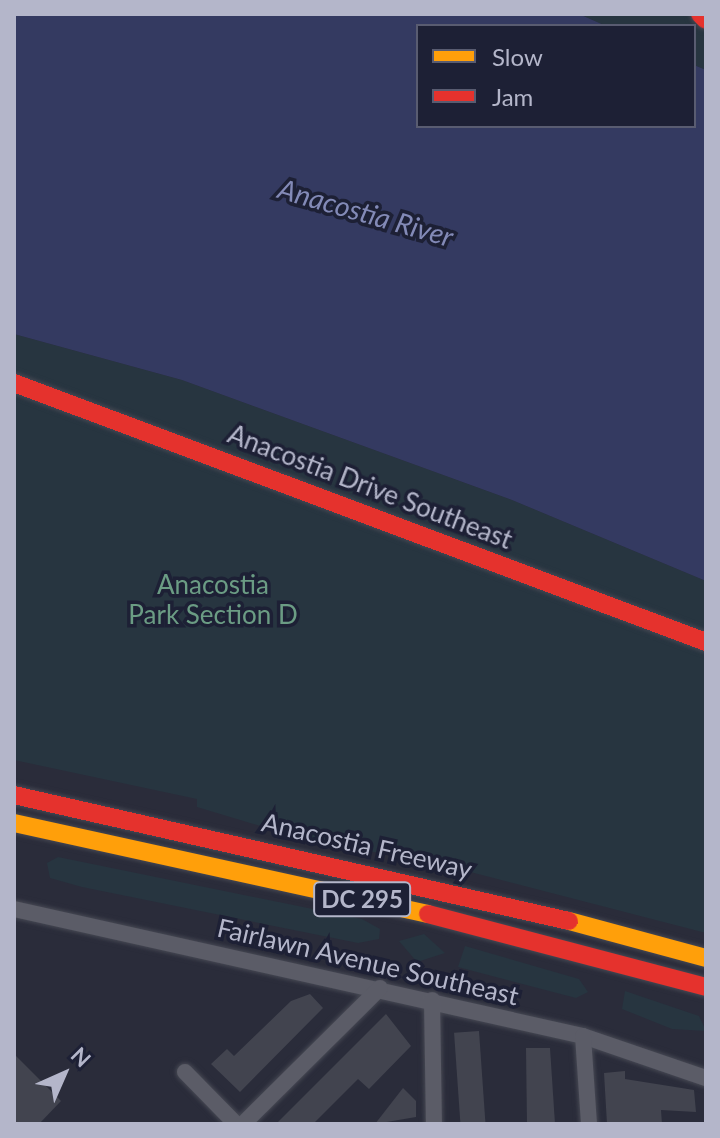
<!DOCTYPE html>
<style>
body{margin:0}
#map{position:relative;width:720px;height:1138px;overflow:hidden;background:#2a2c3a;font-family:Lato,sans-serif}
div>[style]{position:absolute}
.green>*{inset:0;background:#273540}
.water>*{inset:0;background:#343a61}
.building>*{inset:0;background:#42444f;transform-origin:0 0}
.roads{filter:drop-shadow(0 0 2px #464853) drop-shadow(0 0 2px #464853)}
.street>*{height:16px;margin:-8px;padding:0 8px;transform-origin:8px;border-radius:8px;background:#5b5c67}
.slow>*{height:18px;margin:-9px;padding:0 9px;transform-origin:9px;border-radius:9px;background:#ff9f0a}
.jam>*{height:18px;margin:-9px;padding:0 9px;transform-origin:9px;border-radius:9px;background:#e5322d}
span{translate:-50% -50%;white-space:nowrap;text-align:center;line-height:1.15;-webkit-text-stroke:7px #1d2035;paint-order:stroke}
.shield-label span{padding:2px 6px;background:#1d2035;border:2px solid;border-radius:6px;-webkit-text-stroke-width:0}
.shield-label{font-size:24px;color:#b4b6ca;font-weight:700}
.street-label{font-size:26px;color:#b4b6ca}
.park-label{font-size:26px;color:#6b9c84}
.water-label{font-size:28px;color:#838ab7;font-style:italic}
.frame{position:absolute;inset:0;border:16px solid #b4b6ca;pointer-events:none}
.legend{position:absolute;left:416px;top:24px;width:280px;height:104px;box-sizing:border-box;background:#1d2035;border:2px solid #595c71;margin:0;padding:10px 14px;list-style:none;font-size:24px;color:#b4b6ca}
.legend li{display:flex;align-items:center;gap:16px;height:40px}
.legend b{width:40px;border:2px solid #595c71}
.north{position:absolute;left:24px;top:1034px;width:80px;height:80px;-webkit-text-stroke:6px #1d2035;paint-order:stroke;rotate:45deg;font-size:22px;font-weight:700;line-height:32px;text-align:center;color:#b4b6ca}
.north::after{content:'';display:block;margin:auto;width:28px;height:36px;background:#b4b6ca;clip-path:polygon(50% 0,100% 100%,50% 72%,0 100%)}
</style>
<div id="map">
<div class="green">
<i style="clip-path:polygon(579px 14px,706px 14px,706px 70px,694px 65px,694px 26px,606px 26px)"></i>
<i style="clip-path:polygon(14px 334px,182px 380px,512px 500px,706px 581px,706px 933px,424px 860px,317px 843px,197px 807px,197px 799px,14px 760px)"></i>
<i style="clip-path:polygon(58px 857px,362px 919px,380px 929px,379px 939px,358px 943px,82px 887px,50px 878px,47px 863px)"></i>
<i style="clip-path:polygon(424px 934px,445px 953px,417px 962px,399px 941px)"></i>
<i style="clip-path:polygon(465px 946px,579px 979px,588px 992px,576px 998px,458px 967px)"></i>
<i style="clip-path:polygon(625px 991px,699px 1016px,706px 1031px,672px 1029px,622px 1009px)"></i>
</div>
<div class="water">
<i style="clip-path:polygon(14px 14px,579px 14px,606px 26px,418px 26px,418px 126px,694px 126px,694px 65px,706px 70px,706px 581px,512px 500px,182px 380px,14px 334px)"></i>
</div>
<div class="building">
<i style="clip-path:polygon(310px 994px,323px 1008px,240px 1092px,211px 1064px,227px 1049px,234px 1056px,291px 1001px)"></i>
<i style="clip-path:polygon(386px 1014px,411px 1046px,369px 1089px,358px 1079px,313px 1124px,276px 1124px)"></i>
<i style="left:479px;top:1031px;width:93px;height:25px;rotate:86deg"></i>
<i style="clip-path:polygon(526px 1048px,550px 1048px,555px 1124px,527px 1124px)"></i>
<i style="clip-path:polygon(14px 1054px,61px 1101px,39px 1124px,14px 1124px)"></i>
<i style="clip-path:polygon(625px 1071px,625px 1079px,694px 1090px,696px 1112px,661px 1110px,662px 1124px,607px 1124px,604px 1073px)"></i>
<i style="clip-path:polygon(403px 1088px,416px 1101px,416px 1117px,375px 1124px)"></i>
</div>
<div class="roads">
<div class="street">
<i style="left:14px;top:909px;width:583px;rotate:12.58deg"></i>
<i style="left:583px;top:1036px;width:130px;rotate:18.9deg"></i>
<i style="left:432px;top:1000px;width:124px;rotate:89.1deg"></i>
<i style="left:583px;top:1036px;width:88px;rotate:86.1deg"></i>
<i style="left:185px;top:1072px;width:73px;rotate:45.6deg"></i>
<i style="left:243px;top:1124px;width:193px;rotate:-44.8deg"></i>
</div>
<div class="slow">
<i style="left:14px;top:823px;width:424px;rotate:12.4deg"></i>
<i style="left:569px;top:921px;width:142px;rotate:15.1deg"></i>
</div>
<div class="jam">
<i style="left:700px;top:14px;width:8px;rotate:45deg"></i>
<i style="left:14px;top:383px;width:739px;rotate:20.52deg"></i>
<i style="left:14px;top:795px;width:569px;rotate:12.79deg"></i>
<i style="left:428px;top:914px;width:287px;rotate:14.7deg"></i>
</div>
</div>
<div class="shield-label">
<span style="left:362px;top:899px">DC 295</span>
</div>
<div class="street-label">
<span style="left:370px;top:487px;rotate:21deg">Anacostia Drive Southeast</span>
<span style="left:367px;top:846px;rotate:13deg">Anacostia Freeway</span>
<span style="left:368px;top:962px;rotate:13deg">Fairlawn Avenue Southeast</span>
</div>
<div class="park-label">
<span style="left:213px;top:600px">Anacostia<br>Park Section D</span>
</div>
<div class="water-label">
<span style="left:366px;top:212px;rotate:16deg">Anacostia River</span>
</div>
<div class="frame"></div>
<ul class="legend">
<li><b style="height:10px;background:#ff9f0a"></b>Slow</li>
<li><b style="height:10px;background:#e5322d"></b>Jam</li>
</ul>
<div class="north">N</div>
</div>
